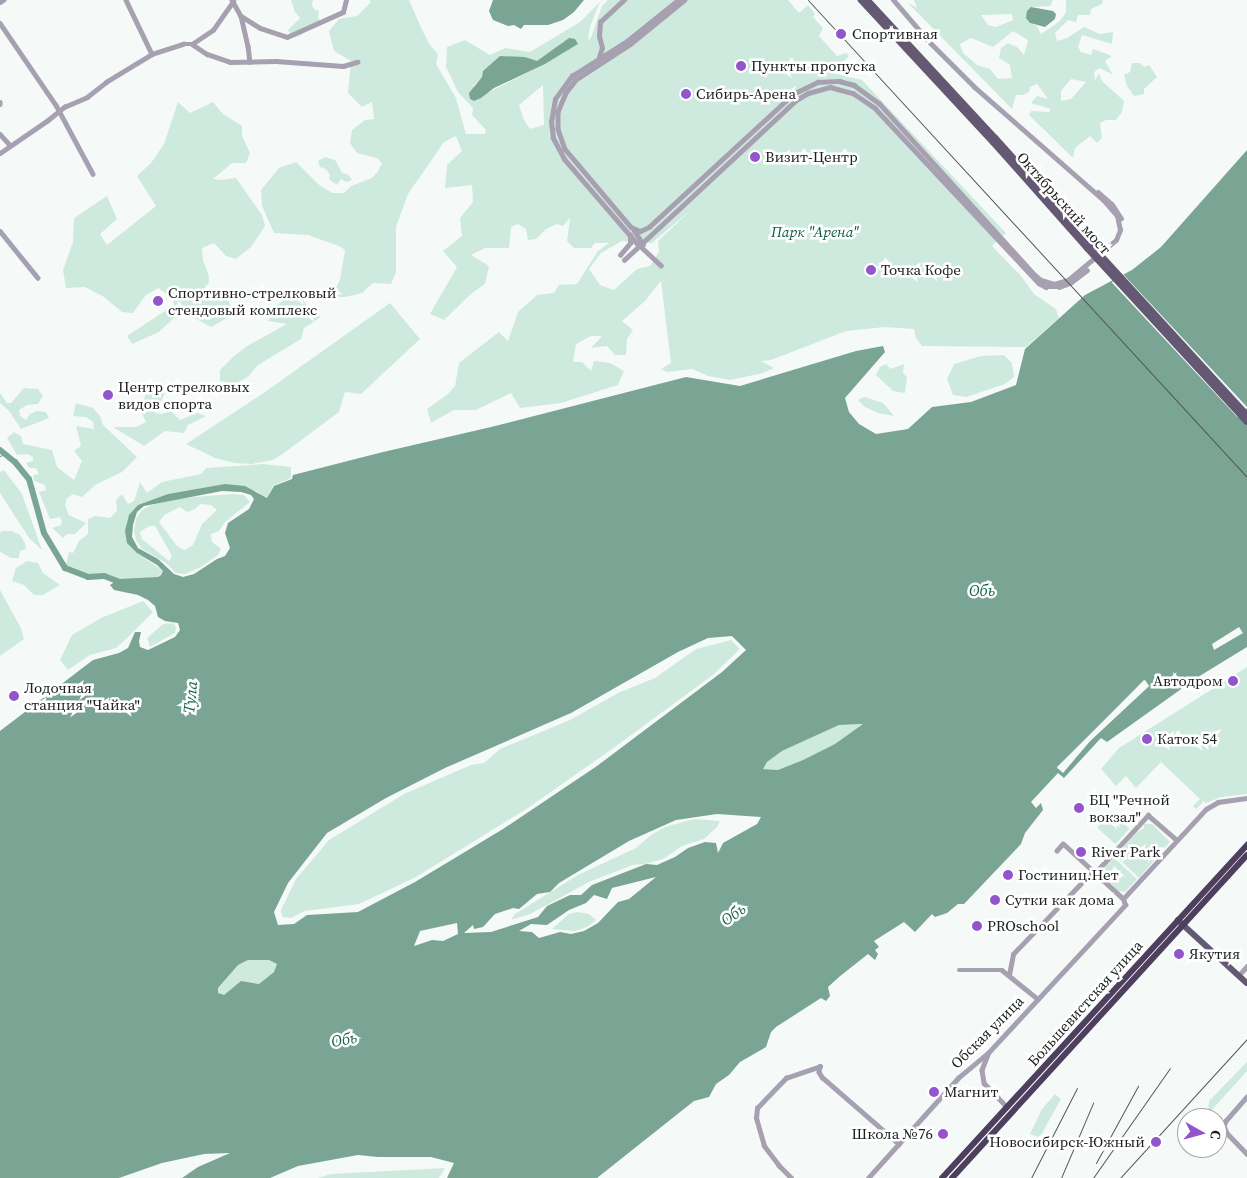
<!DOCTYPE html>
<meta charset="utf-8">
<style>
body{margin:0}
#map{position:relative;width:1247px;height:1178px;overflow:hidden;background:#f5faf8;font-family:"Source Serif 4",serif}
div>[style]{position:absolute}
.green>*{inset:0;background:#ceeade;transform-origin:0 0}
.water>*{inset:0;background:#7aa594}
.pier>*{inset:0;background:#f5faf8;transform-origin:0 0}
.stream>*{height:1px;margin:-0.5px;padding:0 0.5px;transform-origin:0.5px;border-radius:0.5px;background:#7aa594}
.river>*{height:6px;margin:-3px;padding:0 3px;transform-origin:3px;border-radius:3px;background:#7aa594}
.minor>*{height:4.5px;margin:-2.25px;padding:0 2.25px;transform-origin:2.25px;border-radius:2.25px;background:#a7a0b0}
.major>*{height:5.5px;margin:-2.75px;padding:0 2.75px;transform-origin:2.75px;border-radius:2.75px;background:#645873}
.highway>*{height:6px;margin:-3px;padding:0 3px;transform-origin:3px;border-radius:3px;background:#4d3f5d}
.rail>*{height:1px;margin:-0.5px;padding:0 0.5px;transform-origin:0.5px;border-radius:0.5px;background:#555857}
.major-bridge>*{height:5.5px;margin:-2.75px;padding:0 2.75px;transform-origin:2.75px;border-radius:2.75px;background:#645873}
.dots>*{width:14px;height:14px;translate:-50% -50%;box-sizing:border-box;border:2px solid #fff;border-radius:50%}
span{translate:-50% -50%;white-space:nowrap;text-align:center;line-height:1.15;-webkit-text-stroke:5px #fff;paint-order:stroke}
.poi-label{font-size:15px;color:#1d1f1e}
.left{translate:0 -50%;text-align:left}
.right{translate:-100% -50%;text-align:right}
.street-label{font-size:15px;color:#1d1f1e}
.park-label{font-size:15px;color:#0a5d47;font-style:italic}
.water-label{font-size:16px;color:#15634c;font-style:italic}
.north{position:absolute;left:1177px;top:1108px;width:50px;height:50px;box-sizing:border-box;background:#fff;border:1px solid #a5a5a5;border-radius:50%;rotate:97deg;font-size:14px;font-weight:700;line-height:20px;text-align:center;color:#1d1f1e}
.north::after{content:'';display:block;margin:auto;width:18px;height:22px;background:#9255cb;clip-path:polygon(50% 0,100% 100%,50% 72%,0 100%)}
</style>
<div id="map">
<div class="green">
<i style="clip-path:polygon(291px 0,313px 0,312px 6px,315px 10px,319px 11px,318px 18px,320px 20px,301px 35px,292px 38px,288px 30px,300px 18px,295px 12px)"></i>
<i style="clip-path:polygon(evenodd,370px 0,409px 0,423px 32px,430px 45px,438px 54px,436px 64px,456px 98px,466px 134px,485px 134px,486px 130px,472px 115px,473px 108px,458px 92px,446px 67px,447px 47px,465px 40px,490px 55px,505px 48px,530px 52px,580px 22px,600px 2px,590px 27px,588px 41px,591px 37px,602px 6px,608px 0,788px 0,799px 13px,808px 5px,815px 14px,813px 17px,823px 28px,819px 36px,837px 56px,846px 53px,849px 56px,832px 73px,862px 80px,1006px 233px,992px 246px,1021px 276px,1034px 294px,1056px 309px,1059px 318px,1026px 347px,922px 346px,916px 338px,914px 329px,885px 327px,846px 331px,771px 360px,761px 361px,774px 368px,763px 373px,730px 380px,708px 376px,692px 369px,667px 372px,661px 369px,671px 363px,661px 281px,645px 301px,622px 321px,633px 330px,627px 339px,626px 355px,615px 355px,607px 346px,591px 348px,602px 336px,591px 336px,576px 344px,573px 362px,582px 362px,591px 371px,594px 361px,610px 363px,624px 371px,618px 385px,561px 403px,520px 408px,511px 393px,476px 410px,454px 410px,431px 423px,427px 409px,448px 394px,455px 386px,459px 363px,499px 332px,508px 341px,518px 312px,537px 295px,554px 293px,559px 285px,577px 284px,598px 251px,609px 243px,595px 243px,591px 248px,574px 248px,567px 241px,570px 218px,563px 226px,557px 224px,546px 229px,536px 239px,528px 240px,526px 229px,518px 224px,511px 227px,509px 248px,485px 248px,471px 255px,489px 266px,485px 284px,472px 293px,444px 320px,430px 314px,457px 267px,443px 251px,462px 236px,460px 218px,473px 202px,472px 185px,445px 188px,447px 165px,462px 151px,456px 136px,444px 142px,408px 194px,396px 227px,396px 272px,391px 284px,373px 283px,362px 293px,345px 297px,331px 297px,340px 280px,345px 250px,339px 246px,308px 235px,274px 233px,262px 206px,261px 190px,279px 168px,296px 162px,318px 184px,332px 193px,344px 193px,351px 186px,372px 178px,378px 171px,382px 163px,377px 158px,357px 153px,350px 143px,352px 130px,365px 120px,374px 119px,372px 102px,362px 107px,348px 93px,351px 61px,334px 51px,329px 31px,339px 19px,357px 16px,371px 2px,370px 0,564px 41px,578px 44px,545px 64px,489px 92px,473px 86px,482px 77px,483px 71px,487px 68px,525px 57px,537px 62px,544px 59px,549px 52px,556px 49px,564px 41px,370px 0,543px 85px,544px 125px,530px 129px,524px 120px,519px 105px,543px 85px,370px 0,692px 209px,658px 241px,659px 252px,650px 266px,637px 269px,614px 290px,600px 285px,589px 269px,601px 253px,622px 241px,652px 243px,692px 209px)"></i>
<i style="clip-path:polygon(evenodd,914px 0,1053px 0,1050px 6px,1031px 7px,1030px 23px,1037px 26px,1041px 34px,1060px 21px,1066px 12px,1066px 0,1103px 0,1102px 4px,1091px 9px,1090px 15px,1078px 15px,1076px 22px,1068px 20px,1055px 33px,1057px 41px,1067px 38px,1084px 27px,1100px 34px,1113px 32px,1112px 44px,1082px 35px,1078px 47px,1081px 52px,1091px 55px,1093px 49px,1112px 56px,1105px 61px,1113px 75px,1100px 68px,1094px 72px,1095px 80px,1099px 74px,1102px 81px,1124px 101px,1122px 112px,1116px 120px,1106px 120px,1100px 123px,1102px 138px,1097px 143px,1090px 136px,1075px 148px,1073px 158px,1029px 115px,1031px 111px,1049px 112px,1051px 109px,1031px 103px,1037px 96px,1048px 99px,1037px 84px,1030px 87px,1029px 92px,1023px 95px,1016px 95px,1012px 109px,907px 2px,917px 8px,914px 0,1012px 14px,1013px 20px,996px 27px,988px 25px,981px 15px,1012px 14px,914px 0,1013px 31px,1028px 40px,1024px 55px,1017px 47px,1008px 43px,1001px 48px,999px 58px,1010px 65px,1012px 78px,998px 79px,990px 69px,977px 65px,963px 53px,960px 44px,971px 38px,993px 47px,1013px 31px,914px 0,1071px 79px,1086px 82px,1071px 99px,1061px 101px,1061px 91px,1071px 79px)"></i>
<i style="clip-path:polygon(1132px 63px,1140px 63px,1144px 67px,1149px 65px,1157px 77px,1144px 89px,1144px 94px,1134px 96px,1127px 86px,1124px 75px,1130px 72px)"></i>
<i style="clip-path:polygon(178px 102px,190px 113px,213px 102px,223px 114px,242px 126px,242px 136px,250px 153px,246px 163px,232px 163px,213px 179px,219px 180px,236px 178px,262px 215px,265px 226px,251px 247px,236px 259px,226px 256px,214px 243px,202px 248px,203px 260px,209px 276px,208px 293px,215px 300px,226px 296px,231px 306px,226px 319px,211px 327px,187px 314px,176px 316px,159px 332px,132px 344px,127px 336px,174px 305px,173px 298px,158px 288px,145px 296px,133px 313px,122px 312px,104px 297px,85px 287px,66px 288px,63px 270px,73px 242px,74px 218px,107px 196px,117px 219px,100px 234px,107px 245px,156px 206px,137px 176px,151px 163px,164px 144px)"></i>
<i style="clip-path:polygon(325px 157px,335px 160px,342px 173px,347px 174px,352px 179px,350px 181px,346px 182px,341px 179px,337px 185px,329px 179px,330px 175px,326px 169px,320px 167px,318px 161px)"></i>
<i style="clip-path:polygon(287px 297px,301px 297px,308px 307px,321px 317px,304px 328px,301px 339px,258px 365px,248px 377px,235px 384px,220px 381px,220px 370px,233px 357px,247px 346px,287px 324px,268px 321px,275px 307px)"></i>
<i style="clip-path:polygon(390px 303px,420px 339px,361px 394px,345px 392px,339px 412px,284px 453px,273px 460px,252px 464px,234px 463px,215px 458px,186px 444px,265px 392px)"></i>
<i style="clip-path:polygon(1004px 355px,1012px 363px,1014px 377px,1005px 384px,966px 397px,953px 395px,947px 379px,954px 364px,981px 356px)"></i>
<i style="clip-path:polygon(886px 364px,890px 369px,904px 364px,903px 373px,907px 377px,905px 393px,893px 391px,876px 375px,880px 367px)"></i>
<i style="clip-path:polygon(0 386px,0 393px,7px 403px,11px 403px,24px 388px,38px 389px,43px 396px,38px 404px,27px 405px,19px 410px,20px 416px,26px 420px,30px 414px,37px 411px,46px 412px,49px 418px,21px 429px,9px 411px,0 403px)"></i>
<i style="clip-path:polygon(146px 392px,165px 393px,155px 413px,161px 414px,171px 411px,180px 420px,197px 413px,206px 416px,188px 425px,184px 433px,165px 431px,144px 446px,113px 427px,136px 427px,146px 422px,141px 411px)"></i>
<i style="clip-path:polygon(864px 397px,883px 403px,894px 416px,878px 413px,865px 407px,858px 400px)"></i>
<i style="clip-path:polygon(76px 403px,93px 408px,100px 416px,103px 425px,137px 457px,122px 472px,95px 485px,82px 497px,73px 494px,67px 498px,65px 505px,69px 515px,86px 523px,75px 534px,67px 534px,63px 538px,52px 528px,61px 525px,62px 521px,60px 517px,50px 519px,39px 492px,46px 490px,45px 485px,34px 481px,33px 475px,39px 474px,36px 468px,29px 468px,26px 463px,33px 461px,33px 457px,27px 454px,17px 455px,7px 438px,14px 432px,21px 436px,23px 444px,52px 450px,57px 467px,74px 480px,82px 461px,74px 451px,81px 446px,76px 426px,94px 429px,93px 422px,86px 417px,73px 416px)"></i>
<i style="clip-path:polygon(263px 464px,291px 467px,291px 478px,273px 486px,267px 498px,256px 491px,205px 488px,168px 494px,138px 505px,126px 531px,137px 553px,163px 571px,158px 577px,114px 582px,104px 576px,88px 577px,65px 568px,69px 552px,73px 553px,79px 541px,88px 534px,88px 519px,95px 516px,110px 518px,117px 511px,116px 500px,122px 494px,128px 504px,134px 501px,140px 482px,147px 493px,162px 482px,201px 474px,206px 468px)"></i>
<i style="clip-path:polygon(4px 470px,22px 494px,42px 550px,29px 538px,0 493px,0 472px)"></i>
<i style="clip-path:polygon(evenodd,232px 494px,244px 495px,250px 502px,225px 522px,219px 531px,211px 534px,212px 542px,221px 549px,218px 555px,201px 567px,185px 574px,176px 573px,166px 563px,142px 549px,136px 540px,134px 531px,136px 519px,142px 510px,151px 505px,182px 498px,232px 494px,200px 504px,211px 505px,217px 510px,202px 524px,193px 545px,184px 550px,177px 546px,159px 522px,164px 515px,180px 507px,187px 512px,195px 509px,200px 504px,232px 494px,149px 526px,155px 526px,172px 556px,169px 561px,142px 539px,140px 532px,149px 526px)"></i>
<i style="clip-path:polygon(2px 531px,12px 531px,20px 535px,25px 543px,26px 549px,20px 551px,19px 558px,11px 558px,0 552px,0 533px)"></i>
<i style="clip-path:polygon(27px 561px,38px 563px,43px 573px,60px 585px,43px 595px,34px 595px,24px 585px,12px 581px,16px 568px)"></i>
<i style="clip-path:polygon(0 590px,21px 628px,24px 639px,0 656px)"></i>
<i style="clip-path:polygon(143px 601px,153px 612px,127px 638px,116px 648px,90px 655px,68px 670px,60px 660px,72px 635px,101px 618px)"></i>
<i style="clip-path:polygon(173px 623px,176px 627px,175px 633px,150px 647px,147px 638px,163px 624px)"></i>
<i style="clip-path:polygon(731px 640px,740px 649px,713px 675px,612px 749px,528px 808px,468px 845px,416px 877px,359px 904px,305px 911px,291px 918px,282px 917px,281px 910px,296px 879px,329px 840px,404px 794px,471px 765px,484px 763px,500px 749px,570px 720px,618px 693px,655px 678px,696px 649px)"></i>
<i style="clip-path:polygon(1247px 667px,1247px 794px,1221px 797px,1206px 803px,1202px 800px,1203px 802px,1196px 809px,1193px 806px,1200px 799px,1161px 762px,1136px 788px,1126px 776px,1116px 786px,1101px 769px,1119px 748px)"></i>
<i style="clip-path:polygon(865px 724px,835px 744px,803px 760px,778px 770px,762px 769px,767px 762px,782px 751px,839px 725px)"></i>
<i style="left:1111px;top:812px;width:25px;height:21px;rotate:42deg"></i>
<i style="clip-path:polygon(694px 819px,720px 821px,717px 827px,704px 839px,682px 846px,663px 859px,645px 864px,633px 865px,591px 881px,530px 914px,511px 920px,515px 914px,578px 875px,636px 848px,651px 835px,665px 827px)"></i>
<i style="clip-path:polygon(1144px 824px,1152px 824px,1170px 842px,1139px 878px,1116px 856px,1136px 833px,1144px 828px)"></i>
<i style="clip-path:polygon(1113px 857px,1137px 879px,1125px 892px,1118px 891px,1102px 875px,1104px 867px)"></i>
<i style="clip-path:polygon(577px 912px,589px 914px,596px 920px,587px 927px,575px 931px,552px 929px,569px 914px)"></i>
<i style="clip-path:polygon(248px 960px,269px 960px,278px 964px,274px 972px,259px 984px,241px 981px,224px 995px,218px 994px,218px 988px,238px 965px)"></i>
<i style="clip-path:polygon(1247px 1062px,1247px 1071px,1211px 1111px,1208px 1112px,1209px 1101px)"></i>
<i style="clip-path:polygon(1055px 1094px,1061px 1099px,1041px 1135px,1038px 1137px,1030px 1134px,1042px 1109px)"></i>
<i style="clip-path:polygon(445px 1168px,439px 1178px,318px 1178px,331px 1174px)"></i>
</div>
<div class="water">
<i style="clip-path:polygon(493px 0,584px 0,574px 12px,563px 20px,548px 25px,524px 25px,521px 29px,514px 25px,508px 26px,493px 20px,489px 11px)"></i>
<i style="clip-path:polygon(1031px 7px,1053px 11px,1056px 14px,1055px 19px,1045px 27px,1030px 23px,1026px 18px,1027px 11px)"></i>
<i style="clip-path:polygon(569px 38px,575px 39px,578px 44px,545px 64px,494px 88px,481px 98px,474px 101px,470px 99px,469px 93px,482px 77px,483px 71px,500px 56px,525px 57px,537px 61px)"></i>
<i style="clip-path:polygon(evenodd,1247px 150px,1247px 647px,1198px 677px,1107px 742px,1101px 738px,1064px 778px,1058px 773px,1031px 802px,1036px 808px,1041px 803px,1043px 810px,1025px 833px,1021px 844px,964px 904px,958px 904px,947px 913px,935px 917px,932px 914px,915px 932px,904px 922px,874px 941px,879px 947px,875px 950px,878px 954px,875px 960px,868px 954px,839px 977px,828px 987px,830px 996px,826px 1001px,821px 998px,776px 1027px,771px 1032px,766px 1047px,740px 1062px,729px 1075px,716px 1084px,709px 1097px,694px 1101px,597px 1178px,447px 1178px,454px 1163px,431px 1157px,378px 1157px,358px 1155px,298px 1166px,270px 1178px,182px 1178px,198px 1167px,230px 1153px,204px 1154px,162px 1163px,119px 1178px,0 1178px,0 731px,93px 660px,119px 653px,128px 648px,135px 632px,141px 632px,139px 641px,140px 647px,148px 650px,175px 637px,180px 630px,178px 623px,165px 621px,158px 617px,155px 606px,148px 600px,138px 595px,114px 590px,110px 585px,119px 579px,158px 577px,161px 575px,163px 571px,157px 565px,137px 553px,127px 543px,125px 531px,129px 515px,138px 505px,168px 494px,225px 484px,245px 486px,267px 498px,274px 486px,292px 479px,293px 475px,379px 453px,491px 427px,686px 377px,740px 386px,856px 351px,883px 346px,885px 352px,845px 398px,849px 412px,859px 424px,876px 434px,908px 429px,932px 407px,971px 402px,1016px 385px,1025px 349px,1085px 295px,1132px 270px,1161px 247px,1247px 150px,222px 491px,241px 492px,251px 495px,254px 499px,249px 509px,228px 523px,225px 533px,230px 548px,225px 556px,217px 559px,194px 574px,183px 577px,174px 574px,158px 559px,138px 548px,132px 537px,133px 525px,137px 512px,144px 506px,222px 491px,1247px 150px,732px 636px,746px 650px,722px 672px,597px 766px,503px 829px,415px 882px,358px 912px,307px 915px,294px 924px,278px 925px,274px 912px,288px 883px,327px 833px,386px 798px,445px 768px,571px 713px,678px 652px,708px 638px,732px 636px,1247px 150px,1144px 680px,1149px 686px,1090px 741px,1063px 772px,1057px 768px,1144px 680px,1247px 150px,863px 724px,835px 744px,803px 760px,778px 770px,763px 769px,767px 762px,782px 751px,839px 725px,863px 724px,1247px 150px,717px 814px,761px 817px,757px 824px,723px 843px,718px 853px,716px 843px,705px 842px,688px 848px,675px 857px,657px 865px,646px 864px,592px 885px,581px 895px,570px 895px,547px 906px,538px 917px,491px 932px,464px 933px,473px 925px,474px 929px,483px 927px,495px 914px,513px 908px,519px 909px,537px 894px,550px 892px,559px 883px,629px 841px,676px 820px,717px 814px,1247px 150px,656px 877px,629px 899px,618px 902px,598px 923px,584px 931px,571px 934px,560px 932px,539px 938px,532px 932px,519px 931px,531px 924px,547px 925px,569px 910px,586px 903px,594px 895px,607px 899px,612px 888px,656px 877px,1247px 150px,457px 923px,458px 934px,443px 941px,432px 940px,414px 946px,420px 931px,457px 923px,1247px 150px,248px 960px,269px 960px,277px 964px,274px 972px,259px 984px,241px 981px,224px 995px,218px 993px,218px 988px,238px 965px,248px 960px)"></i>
</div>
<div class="pier">
<i style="left:1122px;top:273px;width:184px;height:14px;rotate:47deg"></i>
<i style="clip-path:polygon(1239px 627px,1243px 633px,1214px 650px,1212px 644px)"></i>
<i style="clip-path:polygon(1145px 680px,1149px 686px,1090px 741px,1063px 773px,1057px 767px)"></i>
</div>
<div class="stream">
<i style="left:0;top:456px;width:4px;rotate:-27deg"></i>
</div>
<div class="river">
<i style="left:0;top:450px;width:19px;rotate:39deg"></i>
<i style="left:15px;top:462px;width:22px;rotate:51deg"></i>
<i style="left:29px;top:479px;width:56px;rotate:74.5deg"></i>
<i style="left:44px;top:533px;width:41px;rotate:59deg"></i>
<i style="left:65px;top:568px;width:25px;rotate:21deg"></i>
<i style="left:88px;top:577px;width:16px;rotate:-4deg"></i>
<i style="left:104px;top:576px;width:19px;rotate:21deg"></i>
</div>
<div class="minor">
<i style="left:126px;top:0;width:60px;rotate:64.3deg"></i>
<i style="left:232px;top:0;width:18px;rotate:61deg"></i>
<i style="left:241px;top:16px;width:31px;rotate:77deg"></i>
<i style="left:248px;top:46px;width:16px;rotate:83deg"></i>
<i style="left:685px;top:0;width:70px;rotate:140.8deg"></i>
<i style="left:631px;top:44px;width:66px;rotate:146.8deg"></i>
<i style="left:576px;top:80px;width:16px;rotate:128deg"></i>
<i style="left:566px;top:93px;width:21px;rotate:113deg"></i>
<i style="left:558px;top:112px;width:17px;rotate:90deg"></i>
<i style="left:558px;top:129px;width:21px;rotate:71deg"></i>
<i style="left:565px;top:149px;width:102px;rotate:49.8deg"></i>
<i style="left:631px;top:227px;width:10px;rotate:24deg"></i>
<i style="left:640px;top:231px;width:10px;rotate:-24deg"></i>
<i style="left:649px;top:227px;width:196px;rotate:-42.7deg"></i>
<i style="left:793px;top:94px;width:28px;rotate:-26deg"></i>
<i style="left:818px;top:82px;width:21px;rotate:-3deg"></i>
<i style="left:839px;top:81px;width:16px;rotate:15deg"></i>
<i style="left:854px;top:85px;width:31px;rotate:36deg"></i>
<i style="left:879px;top:103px;width:232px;rotate:47.8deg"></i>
<i style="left:1035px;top:275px;width:8px;rotate:40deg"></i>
<i style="left:1041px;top:280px;width:14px;rotate:17deg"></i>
<i style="left:1054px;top:284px;width:15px;rotate:-16deg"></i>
<i style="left:1068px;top:280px;width:62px;rotate:-39.8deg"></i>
<i style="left:1116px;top:240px;width:11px;rotate:-68deg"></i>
<i style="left:1120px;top:230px;width:14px;rotate:-102deg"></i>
<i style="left:1117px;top:216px;width:21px;rotate:-131deg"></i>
<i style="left:1103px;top:200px;width:171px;rotate:-138.8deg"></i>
<i style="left:974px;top:87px;width:64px;rotate:-135deg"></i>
<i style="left:929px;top:42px;width:55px;rotate:-130.6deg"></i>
<i style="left:0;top:2px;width:4px;rotate:-34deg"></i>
<i style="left:241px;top:16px;width:22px;rotate:32deg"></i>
<i style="left:260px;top:28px;width:28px;rotate:18deg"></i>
<i style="left:287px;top:37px;width:61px;rotate:-24.1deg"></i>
<i style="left:343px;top:12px;width:12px;rotate:-76deg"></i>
<i style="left:0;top:23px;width:99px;rotate:55.7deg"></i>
<i style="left:56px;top:105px;width:78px;rotate:61.8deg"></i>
<i style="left:192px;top:44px;width:25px;rotate:-34deg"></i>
<i style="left:213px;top:30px;width:35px;rotate:-55deg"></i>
<i style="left:599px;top:57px;width:9px;rotate:-72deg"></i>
<i style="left:602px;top:48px;width:12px;rotate:-104deg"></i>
<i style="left:599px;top:36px;width:14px;rotate:-86deg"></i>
<i style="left:600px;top:22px;width:33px;rotate:-43deg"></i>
<i style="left:0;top:102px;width:2px;rotate:90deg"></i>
<i style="left:0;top:134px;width:15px;rotate:48deg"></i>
<i style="left:0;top:153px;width:58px;rotate:-34.5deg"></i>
<i style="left:48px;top:120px;width:21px;rotate:-39deg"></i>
<i style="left:64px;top:107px;width:25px;rotate:-23deg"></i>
<i style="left:87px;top:97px;width:24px;rotate:-38deg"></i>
<i style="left:106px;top:82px;width:54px;rotate:-31.3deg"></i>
<i style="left:152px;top:54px;width:33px;rotate:-18deg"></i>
<i style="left:183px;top:44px;width:9px"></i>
<i style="left:192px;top:44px;width:18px;rotate:34deg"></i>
<i style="left:207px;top:54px;width:24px;rotate:19deg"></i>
<i style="left:230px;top:62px;width:46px;rotate:-1.2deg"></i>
<i style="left:276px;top:61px;width:67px;rotate:4.3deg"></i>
<i style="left:343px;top:66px;width:15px;rotate:-16deg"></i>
<i style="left:1098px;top:192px;width:18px;rotate:41deg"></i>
<i style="left:1112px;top:204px;width:17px;rotate:57deg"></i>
<i style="left:634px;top:230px;width:17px;rotate:57deg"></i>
<i style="left:0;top:231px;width:60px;rotate:51deg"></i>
<i style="left:620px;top:255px;width:16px;rotate:-50deg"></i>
<i style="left:630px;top:243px;width:8px;rotate:-90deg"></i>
<i style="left:624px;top:260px;width:235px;rotate:-42.9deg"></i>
<i style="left:796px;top:100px;width:14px;rotate:-30deg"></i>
<i style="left:808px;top:93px;width:23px;rotate:-15deg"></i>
<i style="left:830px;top:87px;width:24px;rotate:15deg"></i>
<i style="left:853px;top:93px;width:27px;rotate:34deg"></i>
<i style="left:875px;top:108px;width:240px;rotate:46.9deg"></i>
<i style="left:1039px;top:283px;width:8px;rotate:30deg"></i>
<i style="left:1046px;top:287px;width:13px"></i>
<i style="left:1059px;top:287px;width:12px;rotate:-20deg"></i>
<i style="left:1070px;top:283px;width:21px;rotate:-37deg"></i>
<i style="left:661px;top:266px;width:33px;rotate:-137deg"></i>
<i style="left:637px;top:244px;width:112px;rotate:-130.7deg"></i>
<i style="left:564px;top:159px;width:24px;rotate:-118deg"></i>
<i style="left:553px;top:138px;width:16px;rotate:-97deg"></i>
<i style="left:551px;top:122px;width:23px;rotate:-80deg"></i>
<i style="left:555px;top:99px;width:29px;rotate:-54deg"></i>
<i style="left:572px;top:76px;width:65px;rotate:-32.5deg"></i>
<i style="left:627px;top:41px;width:65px;rotate:-38.8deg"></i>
<i style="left:1094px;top:874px;width:80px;rotate:-47.5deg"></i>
<i style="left:1148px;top:815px;width:38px;rotate:41deg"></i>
<i style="left:1123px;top:899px;width:122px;rotate:-47.3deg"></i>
<i style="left:1206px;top:809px;width:14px;rotate:-30deg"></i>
<i style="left:1218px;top:802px;width:29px;rotate:-8deg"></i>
<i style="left:959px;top:970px;width:43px"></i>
<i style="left:1002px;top:970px;width:46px;rotate:38.9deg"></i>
<i style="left:1009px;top:975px;width:21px;rotate:-79deg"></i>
<i style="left:1013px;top:954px;width:114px;rotate:-46.1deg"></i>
<i style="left:1239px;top:975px;width:12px;rotate:-48deg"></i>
<i style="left:988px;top:1055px;width:16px;rotate:112deg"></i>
<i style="left:982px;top:1070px;width:13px;rotate:81deg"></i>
<i style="left:984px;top:1083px;width:33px;rotate:46deg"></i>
<i style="left:1247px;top:1097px;width:32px;rotate:131deg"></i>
<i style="left:1226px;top:1121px;width:5px;rotate:112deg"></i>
<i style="left:1224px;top:1126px;width:8px;rotate:67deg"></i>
<i style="left:1227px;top:1133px;width:29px;rotate:46deg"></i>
<i style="left:791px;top:1178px;width:17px;rotate:-135deg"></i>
<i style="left:779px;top:1166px;width:25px;rotate:-127deg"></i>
<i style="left:764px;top:1146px;width:29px;rotate:-106deg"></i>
<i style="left:756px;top:1118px;width:10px;rotate:-84deg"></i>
<i style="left:757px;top:1108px;width:42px;rotate:-46deg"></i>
<i style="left:786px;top:1078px;width:36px;rotate:-19deg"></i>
<i style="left:820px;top:1066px;width:6px;rotate:99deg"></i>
<i style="left:819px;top:1072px;width:6px;rotate:59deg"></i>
<i style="left:822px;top:1077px;width:102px;rotate:41deg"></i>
<i style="left:868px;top:1178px;width:135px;rotate:-48deg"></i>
<i style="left:958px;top:1078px;width:39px;rotate:-40deg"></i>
<i style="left:988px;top:1053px;width:202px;rotate:-47.2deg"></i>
<i style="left:1125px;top:905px;width:6px;rotate:-108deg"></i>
<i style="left:1123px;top:899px;width:81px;rotate:-137.5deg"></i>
<i style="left:1063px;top:844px;width:9px;rotate:131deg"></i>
</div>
<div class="major">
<i style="left:861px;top:0;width:194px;rotate:47.1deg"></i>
<i style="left:993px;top:142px;width:142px;rotate:48.4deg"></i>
<i style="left:868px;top:0;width:188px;rotate:47.2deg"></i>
<i style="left:996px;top:138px;width:142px;rotate:48.1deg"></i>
<i style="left:1178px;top:920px;width:93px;rotate:42.4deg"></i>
</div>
<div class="highway">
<i style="left:942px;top:1178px;width:452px;rotate:-47.5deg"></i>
<i style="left:952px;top:1178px;width:437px;rotate:-47.6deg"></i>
</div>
<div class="rail">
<i style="left:808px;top:0;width:648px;rotate:47.38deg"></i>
<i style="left:1096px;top:1163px;width:88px;rotate:-61.4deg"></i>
<i style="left:1031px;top:1178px;width:101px;rotate:-62.9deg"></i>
<i style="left:1061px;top:1178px;width:82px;rotate:-66.9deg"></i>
<i style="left:1093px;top:1178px;width:134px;rotate:-55deg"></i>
<i style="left:1120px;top:1178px;width:188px;rotate:-47.6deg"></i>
</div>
<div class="major-bridge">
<i style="left:1091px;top:244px;width:231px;rotate:47.5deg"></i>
<i style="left:1087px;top:248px;width:236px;rotate:47.4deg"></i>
</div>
<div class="dots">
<i style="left:841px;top:34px;background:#9255cb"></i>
<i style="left:741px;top:66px;background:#9255cb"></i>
<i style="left:686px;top:94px;background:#9255cb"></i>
<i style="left:755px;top:157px;background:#9255cb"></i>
<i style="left:871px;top:270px;background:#9255cb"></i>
<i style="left:158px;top:301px;background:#9255cb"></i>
<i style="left:108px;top:395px;background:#9255cb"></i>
<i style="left:1233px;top:681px;background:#9255cb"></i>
<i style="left:14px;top:696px;background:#9255cb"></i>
<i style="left:1147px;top:739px;background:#9255cb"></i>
<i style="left:1079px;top:808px;background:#9255cb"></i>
<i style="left:1081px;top:852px;background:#9255cb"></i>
<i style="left:1008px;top:875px;background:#9255cb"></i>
<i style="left:995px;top:900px;background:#9255cb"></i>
<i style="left:977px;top:926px;background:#9255cb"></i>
<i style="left:1179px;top:954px;background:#9255cb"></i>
<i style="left:934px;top:1092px;background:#9255cb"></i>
<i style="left:943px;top:1134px;background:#9255cb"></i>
<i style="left:1156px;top:1142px;background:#9255cb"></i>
</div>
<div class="poi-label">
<span class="left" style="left:852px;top:34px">Спортивная</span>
<span class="left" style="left:751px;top:66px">Пункты пропуска</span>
<span class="left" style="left:696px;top:94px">Сибирь-Арена</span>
<span class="left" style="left:765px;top:157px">Визит-Центр</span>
<span class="left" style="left:881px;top:270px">Точка Кофе</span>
<span class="left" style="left:168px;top:301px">Спортивно-стрелковый<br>стендовый комплекс</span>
<span class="left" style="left:118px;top:395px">Центр стрелковых<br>видов спорта</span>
<span class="right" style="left:1223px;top:681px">Автодром</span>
<span class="left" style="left:24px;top:696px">Лодочная<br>станция "Чайка"</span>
<span class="left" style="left:1157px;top:739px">Каток 54</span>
<span class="left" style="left:1089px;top:808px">БЦ "Речной<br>вокзал"</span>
<span class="left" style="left:1091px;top:852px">River Park</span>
<span class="left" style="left:1018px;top:875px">Гостиниц.Нет</span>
<span class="left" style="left:1005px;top:900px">Сутки как дома</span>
<span class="left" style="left:987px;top:926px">PROschool</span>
<span class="left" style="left:1189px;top:954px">Якутия</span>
<span class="left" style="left:944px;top:1092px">Магнит</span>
<span class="right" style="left:933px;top:1134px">Школа №76</span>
<span class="right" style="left:1145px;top:1142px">Новосибирск-Южный</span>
</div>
<div class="street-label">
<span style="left:1064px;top:203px;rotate:48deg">Октябрьский мост</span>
<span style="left:1085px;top:1003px;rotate:-48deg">Большевистская улица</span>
<span style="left:987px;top:1032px;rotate:-45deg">Обская улица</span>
</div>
<div class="park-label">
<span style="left:815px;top:232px">Парк "Арена"</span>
</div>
<div class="water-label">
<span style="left:982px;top:590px">Обь</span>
<span style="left:190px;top:697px;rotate:-84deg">Тула</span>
<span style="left:733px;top:914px;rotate:-35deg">Обь</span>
<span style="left:344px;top:1039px;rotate:-10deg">Обь</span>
</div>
<div class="north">С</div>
</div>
